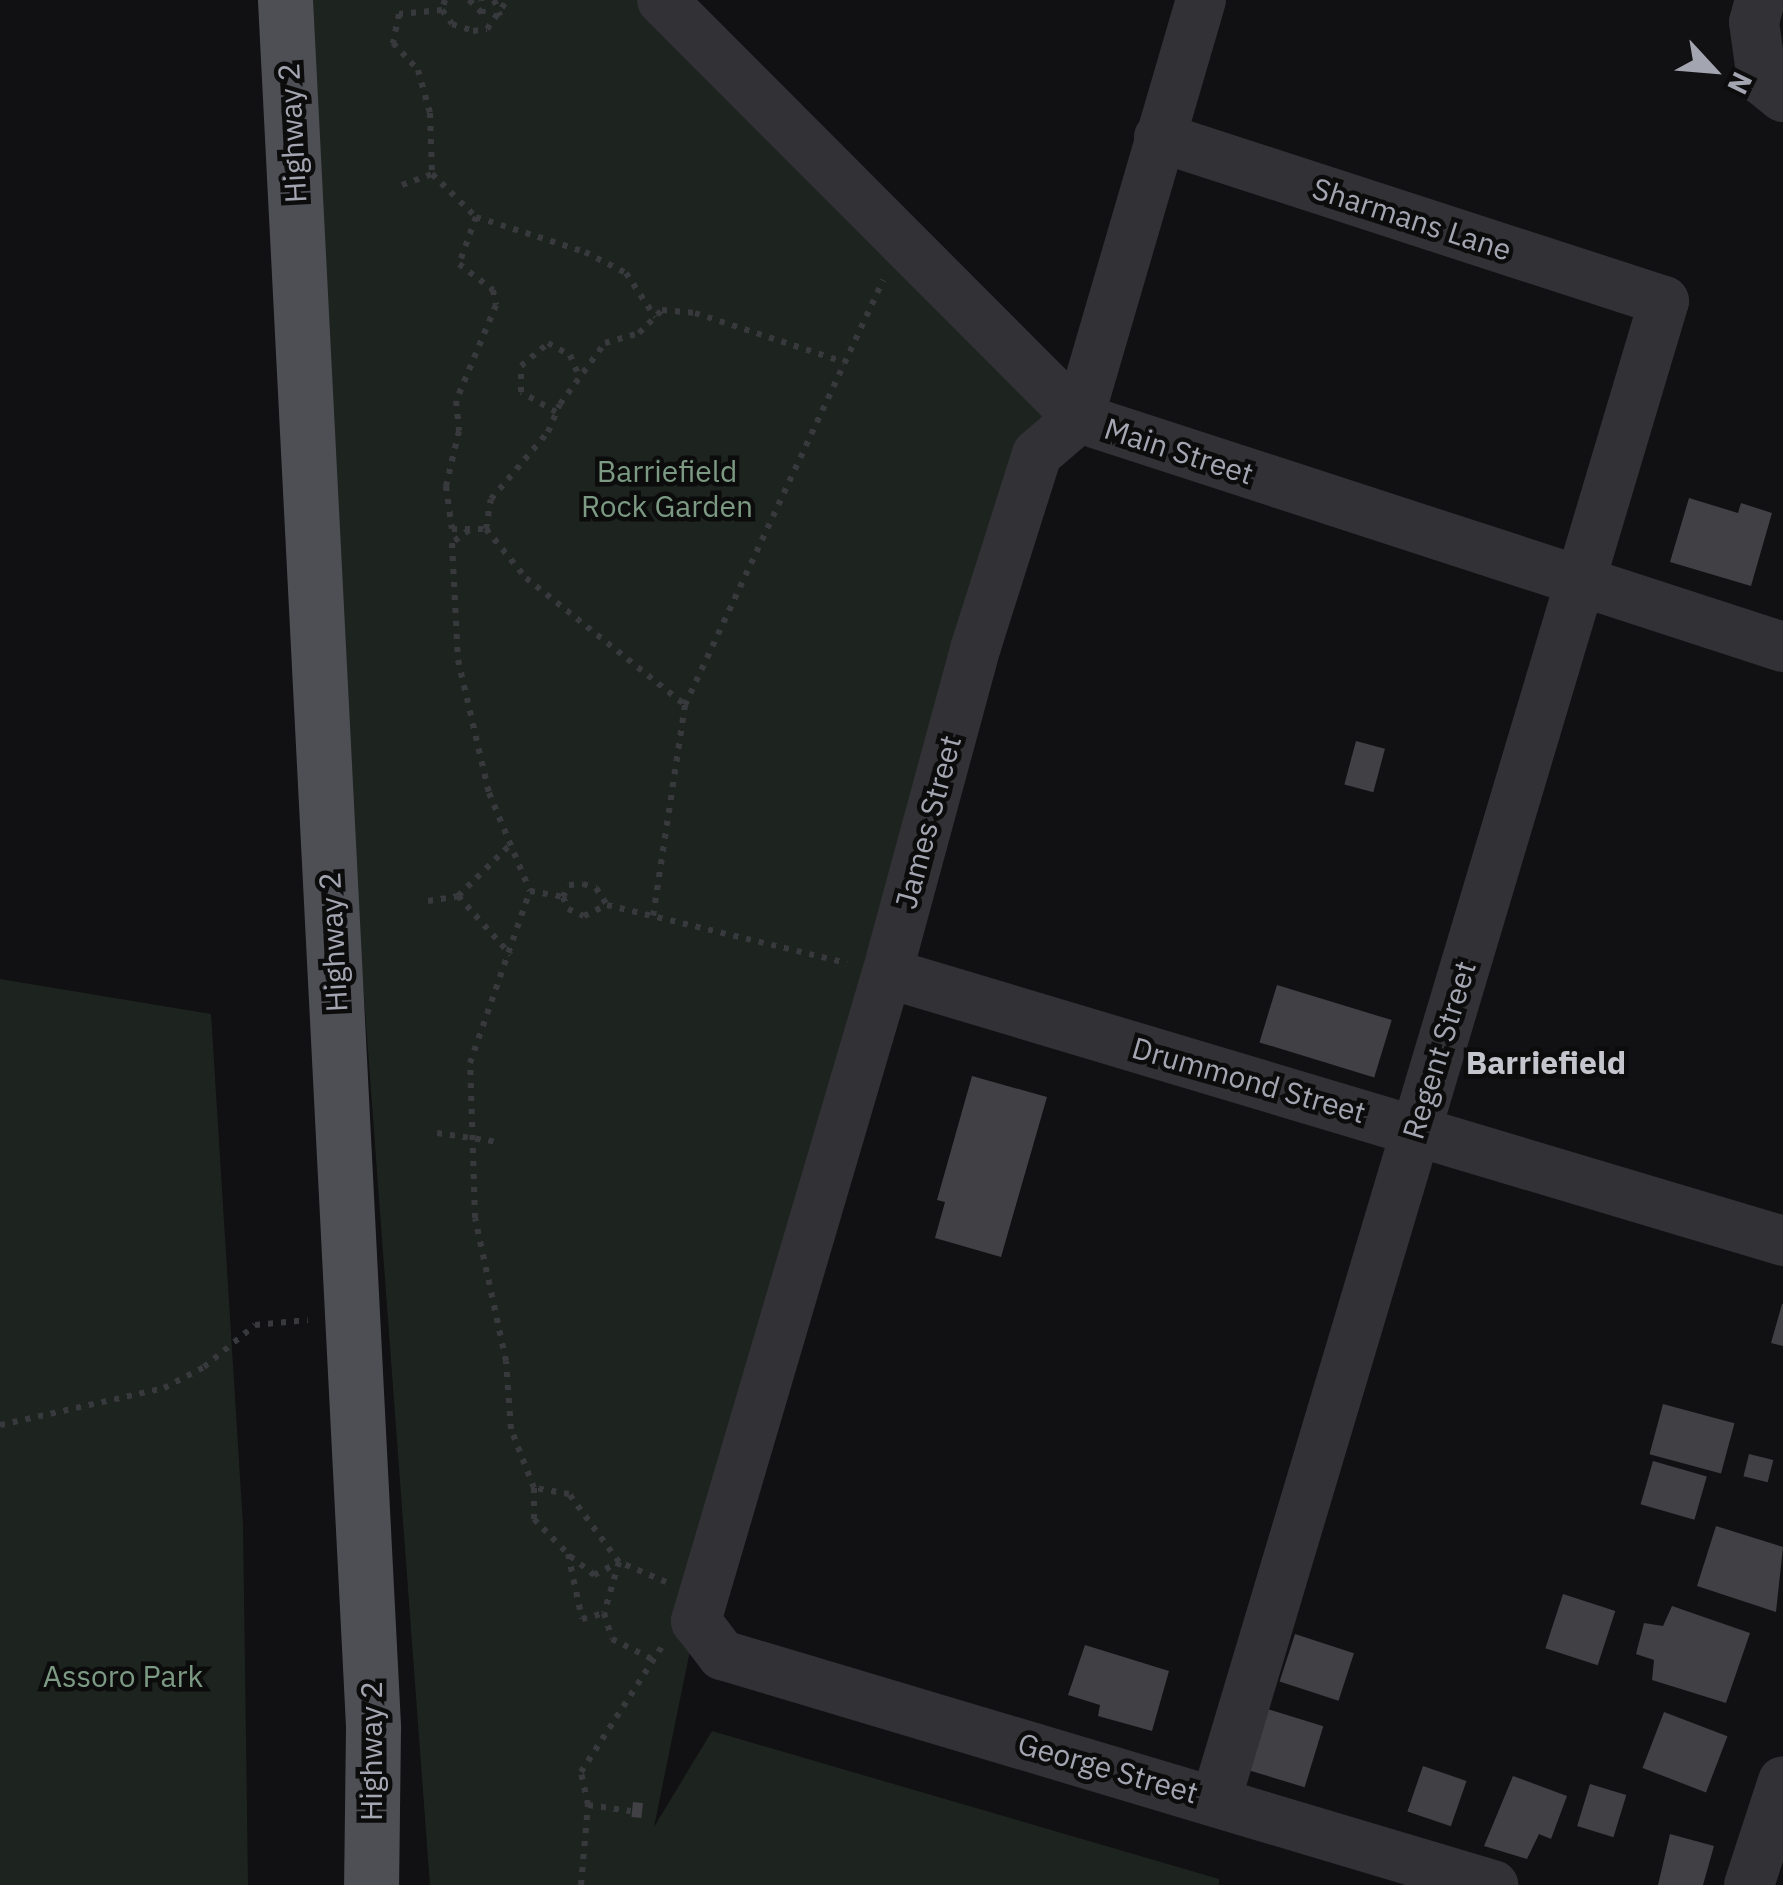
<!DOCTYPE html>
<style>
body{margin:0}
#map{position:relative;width:1783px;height:1885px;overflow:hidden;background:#111012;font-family:"IBM Plex Sans",sans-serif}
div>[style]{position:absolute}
.green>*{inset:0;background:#1d241f}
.building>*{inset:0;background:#404045;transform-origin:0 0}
.path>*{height:6px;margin-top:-3px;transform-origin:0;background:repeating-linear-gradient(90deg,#38393d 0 5px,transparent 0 13px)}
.minor>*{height:50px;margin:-25px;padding:0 25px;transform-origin:25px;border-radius:25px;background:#323236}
.major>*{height:55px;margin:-27.5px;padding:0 27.5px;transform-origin:27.5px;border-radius:27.5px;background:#4e4f55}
span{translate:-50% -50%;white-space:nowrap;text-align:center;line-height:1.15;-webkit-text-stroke:9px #0c0c0d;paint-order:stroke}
.street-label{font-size:30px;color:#a3a5b1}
.park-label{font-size:30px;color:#7c9a83}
.neighbourhood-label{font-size:32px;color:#c4c5cd;font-weight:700}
.north{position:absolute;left:1663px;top:20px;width:100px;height:100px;-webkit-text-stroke:8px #0c0c0d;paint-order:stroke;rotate:116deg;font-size:28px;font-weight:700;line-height:40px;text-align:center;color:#a3a5b1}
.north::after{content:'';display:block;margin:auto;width:35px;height:45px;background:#a3a5b1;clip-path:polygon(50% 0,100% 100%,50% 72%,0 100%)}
</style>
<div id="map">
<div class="green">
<i style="clip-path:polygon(290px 0,662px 0,1079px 418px,1037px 455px,696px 1621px,654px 1827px,712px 1731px,1219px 1879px,1219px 1885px,430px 1885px)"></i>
<i style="clip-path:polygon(0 979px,211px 1014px,243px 1526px,248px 1885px,0 1885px)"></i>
</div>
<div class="building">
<i style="clip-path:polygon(1689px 498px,1738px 513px,1741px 503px,1772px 513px,1751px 586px,1670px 562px)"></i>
<i style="left:1356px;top:741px;width:30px;height:45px;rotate:15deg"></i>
<i style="left:1277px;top:985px;width:120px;height:60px;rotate:17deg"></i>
<i style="clip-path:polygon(972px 1076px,1047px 1097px,1001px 1257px,935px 1238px,945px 1202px,937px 1200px)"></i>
<i style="clip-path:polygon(1782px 1304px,1783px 1304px,1783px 1346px,1771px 1343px)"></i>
<i style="left:1663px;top:1404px;width:74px;height:52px;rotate:15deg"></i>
<i style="left:1749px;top:1454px;width:25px;height:23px;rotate:14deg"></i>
<i style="left:1653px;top:1461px;width:56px;height:45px;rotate:16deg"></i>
<i style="clip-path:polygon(1716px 1526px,1783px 1547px,1776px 1612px,1697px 1586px)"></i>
<i style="left:1563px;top:1594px;width:55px;height:57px;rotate:18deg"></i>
<i style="clip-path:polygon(1672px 1606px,1750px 1633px,1726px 1703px,1652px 1680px,1654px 1660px,1636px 1654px,1644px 1623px,1663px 1626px)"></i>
<i style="left:1295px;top:1634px;width:62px;height:50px;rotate:18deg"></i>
<i style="clip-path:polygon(1085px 1645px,1169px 1671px,1152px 1731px,1098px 1716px,1100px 1705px,1068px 1695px)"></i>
<i style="left:1264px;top:1708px;width:62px;height:64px;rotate:17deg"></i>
<i style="left:1664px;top:1712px;width:68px;height:60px;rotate:21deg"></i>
<i style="left:1423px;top:1766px;width:46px;height:48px;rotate:19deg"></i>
<i style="clip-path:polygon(1513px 1776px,1567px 1796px,1551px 1839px,1539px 1834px,1527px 1859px,1484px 1846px)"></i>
<i style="left:1590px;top:1784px;width:38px;height:44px;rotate:17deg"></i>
<i style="left:633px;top:1802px;width:10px;height:15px;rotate:6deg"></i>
<i style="clip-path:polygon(1670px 1834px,1714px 1846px,1703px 1885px,1658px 1885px)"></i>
</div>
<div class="path">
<i style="left:445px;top:0;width:10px;rotate:107deg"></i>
<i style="left:442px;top:10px;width:17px;rotate:54deg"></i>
<i style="left:452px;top:24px;width:22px;rotate:18deg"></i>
<i style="left:473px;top:31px;width:14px;rotate:-8deg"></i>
<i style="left:487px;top:29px;width:35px;rotate:-55deg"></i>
<i style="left:469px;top:0;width:20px;rotate:45deg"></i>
<i style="left:483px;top:14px;width:14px;rotate:-98deg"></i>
<i style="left:494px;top:0;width:17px;rotate:69deg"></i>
<i style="left:442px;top:10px;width:43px;rotate:174.7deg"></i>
<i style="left:399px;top:14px;width:30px;rotate:102deg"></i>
<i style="left:393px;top:43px;width:37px;rotate:47deg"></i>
<i style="left:418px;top:70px;width:45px;rotate:74.4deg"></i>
<i style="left:430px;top:113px;width:61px;rotate:88.1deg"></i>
<i style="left:432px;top:174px;width:62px;rotate:44.3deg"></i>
<i style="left:476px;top:217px;width:114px;rotate:17.8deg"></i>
<i style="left:585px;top:252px;width:46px;rotate:27.1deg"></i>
<i style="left:626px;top:273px;width:53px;rotate:56.6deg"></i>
<i style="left:402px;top:185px;width:32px;rotate:-20deg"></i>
<i style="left:476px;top:217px;width:50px;rotate:109.9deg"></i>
<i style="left:459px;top:264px;width:43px;rotate:37.4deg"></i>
<i style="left:493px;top:290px;width:15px;rotate:79deg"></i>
<i style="left:496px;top:305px;width:104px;rotate:112.6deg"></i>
<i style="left:456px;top:401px;width:30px;rotate:84deg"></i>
<i style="left:459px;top:431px;width:57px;rotate:103.3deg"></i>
<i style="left:446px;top:486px;width:43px;rotate:82.1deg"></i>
<i style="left:452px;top:529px;width:34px"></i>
<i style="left:486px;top:529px;width:63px;rotate:50.8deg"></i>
<i style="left:526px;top:578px;width:203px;rotate:38.6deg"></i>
<i style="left:685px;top:705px;width:213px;rotate:98.6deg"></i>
<i style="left:556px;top:412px;width:40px;rotate:-150.3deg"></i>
<i style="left:521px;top:392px;width:26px;rotate:-90deg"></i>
<i style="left:521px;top:366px;width:35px;rotate:-40deg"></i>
<i style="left:548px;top:343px;width:25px;rotate:29deg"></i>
<i style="left:570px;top:355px;width:23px;rotate:67deg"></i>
<i style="left:486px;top:529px;width:30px;rotate:-81deg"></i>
<i style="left:491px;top:499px;width:88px;rotate:-49.6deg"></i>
<i style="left:548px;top:432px;width:30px;rotate:-67deg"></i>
<i style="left:560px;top:404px;width:76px;rotate:-53.6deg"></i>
<i style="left:605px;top:343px;width:35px;rotate:-16deg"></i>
<i style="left:639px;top:333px;width:33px;rotate:-45deg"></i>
<i style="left:662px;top:310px;width:33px;rotate:5deg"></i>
<i style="left:695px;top:313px;width:157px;rotate:18.2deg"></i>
<i style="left:469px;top:530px;width:21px;rotate:143deg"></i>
<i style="left:452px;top:543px;width:117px;rotate:87.1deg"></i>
<i style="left:458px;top:660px;width:137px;rotate:76.9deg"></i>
<i style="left:489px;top:793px;width:106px;rotate:67.3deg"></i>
<i style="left:685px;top:705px;width:469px;rotate:-65deg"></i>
<i style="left:458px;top:896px;width:79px;rotate:48.1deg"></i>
<i style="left:563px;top:897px;width:13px;rotate:67deg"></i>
<i style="left:568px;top:909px;width:17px;rotate:24deg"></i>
<i style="left:584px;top:916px;width:25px;rotate:-26deg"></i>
<i style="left:428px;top:901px;width:30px;rotate:-9deg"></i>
<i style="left:458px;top:896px;width:74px;rotate:-44.5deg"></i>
<i style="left:437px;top:1133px;width:63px;rotate:8.3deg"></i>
<i style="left:0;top:1425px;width:168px;rotate:-12.7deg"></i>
<i style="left:164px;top:1388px;width:45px;rotate:-27.7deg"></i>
<i style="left:204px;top:1367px;width:66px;rotate:-39.5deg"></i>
<i style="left:255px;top:1325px;width:53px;rotate:-5.4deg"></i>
<i style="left:534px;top:1488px;width:31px;rotate:90deg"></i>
<i style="left:534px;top:1519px;width:49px;rotate:45.8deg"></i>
<i style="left:568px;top:1554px;width:66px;rotate:77.8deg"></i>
<i style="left:582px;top:1619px;width:23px;rotate:-15deg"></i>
<i style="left:570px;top:1556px;width:31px;rotate:38deg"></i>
<i style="left:594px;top:1575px;width:27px;rotate:-27deg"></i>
<i style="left:619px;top:1562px;width:53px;rotate:106.4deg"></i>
<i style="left:604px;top:1613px;width:27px;rotate:73deg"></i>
<i style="left:612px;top:1639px;width:45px;rotate:26.6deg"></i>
<i style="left:666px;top:1582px;width:51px;rotate:-156.9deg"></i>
<i style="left:619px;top:1562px;width:84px;rotate:-126.3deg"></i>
<i style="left:569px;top:1494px;width:36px;rotate:-170deg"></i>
<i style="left:534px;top:1488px;width:63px;rotate:-111.3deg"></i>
<i style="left:511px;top:1429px;width:68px;rotate:-94.2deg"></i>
<i style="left:506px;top:1361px;width:146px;rotate:-102.2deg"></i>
<i style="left:475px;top:1218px;width:155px;rotate:-91.8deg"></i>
<i style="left:470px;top:1063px;width:182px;rotate:-70.8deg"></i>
<i style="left:530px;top:891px;width:34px;rotate:10deg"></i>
<i style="left:563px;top:897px;width:13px;rotate:-63deg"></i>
<i style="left:569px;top:885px;width:14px;rotate:-4deg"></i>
<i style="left:583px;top:884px;width:14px;rotate:17deg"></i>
<i style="left:596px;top:888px;width:20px;rotate:57deg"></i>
<i style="left:607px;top:905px;width:247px;rotate:13.6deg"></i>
<i style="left:588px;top:1805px;width:43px;rotate:7.9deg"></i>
<i style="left:581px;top:1885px;width:80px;rotate:-85deg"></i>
<i style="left:588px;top:1805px;width:34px;rotate:-102deg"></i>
<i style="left:581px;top:1772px;width:151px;rotate:-57.2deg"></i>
</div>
<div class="minor">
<i style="left:662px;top:0;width:590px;rotate:45.07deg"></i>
<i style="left:1079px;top:418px;width:740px;rotate:18.02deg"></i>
<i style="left:1201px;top:0;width:435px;rotate:106.3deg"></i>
<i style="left:1079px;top:418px;width:55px;rotate:139.4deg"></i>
<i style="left:1037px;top:454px;width:201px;rotate:107.6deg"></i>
<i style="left:976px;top:646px;width:339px;rotate:105.2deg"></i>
<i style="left:887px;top:973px;width:676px;rotate:106.42deg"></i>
<i style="left:696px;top:1621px;width:43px;rotate:52.6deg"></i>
<i style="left:722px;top:1655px;width:805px;rotate:16.61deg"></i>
<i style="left:1760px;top:0;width:23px;rotate:105deg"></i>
<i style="left:1754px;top:22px;width:59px;rotate:82.1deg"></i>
<i style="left:1762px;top:80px;width:27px;rotate:39deg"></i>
<i style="left:1159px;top:137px;width:531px;rotate:17.99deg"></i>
<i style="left:1664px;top:301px;width:1565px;rotate:106.64deg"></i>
<i style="left:887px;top:973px;width:935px;rotate:16.65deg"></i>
<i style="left:1749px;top:1885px;width:109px;rotate:-71.9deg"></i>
</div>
<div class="major">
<i style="left:285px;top:0;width:1730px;rotate:87.08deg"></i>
<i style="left:373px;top:1728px;width:157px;rotate:90.7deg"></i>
</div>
<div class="street-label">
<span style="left:292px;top:133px;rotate:-93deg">Highway 2</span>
<span style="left:1412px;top:219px;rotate:18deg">Sharmans Lane</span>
<span style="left:1179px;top:451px;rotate:18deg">Main Street</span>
<span style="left:928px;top:822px;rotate:-75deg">James Street</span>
<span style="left:333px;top:942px;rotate:-93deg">Highway 2</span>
<span style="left:1439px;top:1050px;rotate:-73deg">Regent Street</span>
<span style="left:1249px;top:1080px;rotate:16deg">Drummond Street</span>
<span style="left:371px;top:1751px;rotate:-90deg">Highway 2</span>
<span style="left:1108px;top:1768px;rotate:16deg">George Street</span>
</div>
<div class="park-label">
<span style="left:667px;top:488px">Barriefield<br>Rock Garden</span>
<span style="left:123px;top:1676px">Assoro Park</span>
</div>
<div class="neighbourhood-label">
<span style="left:1546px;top:1062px">Barriefield</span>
</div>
<div class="north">N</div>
</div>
